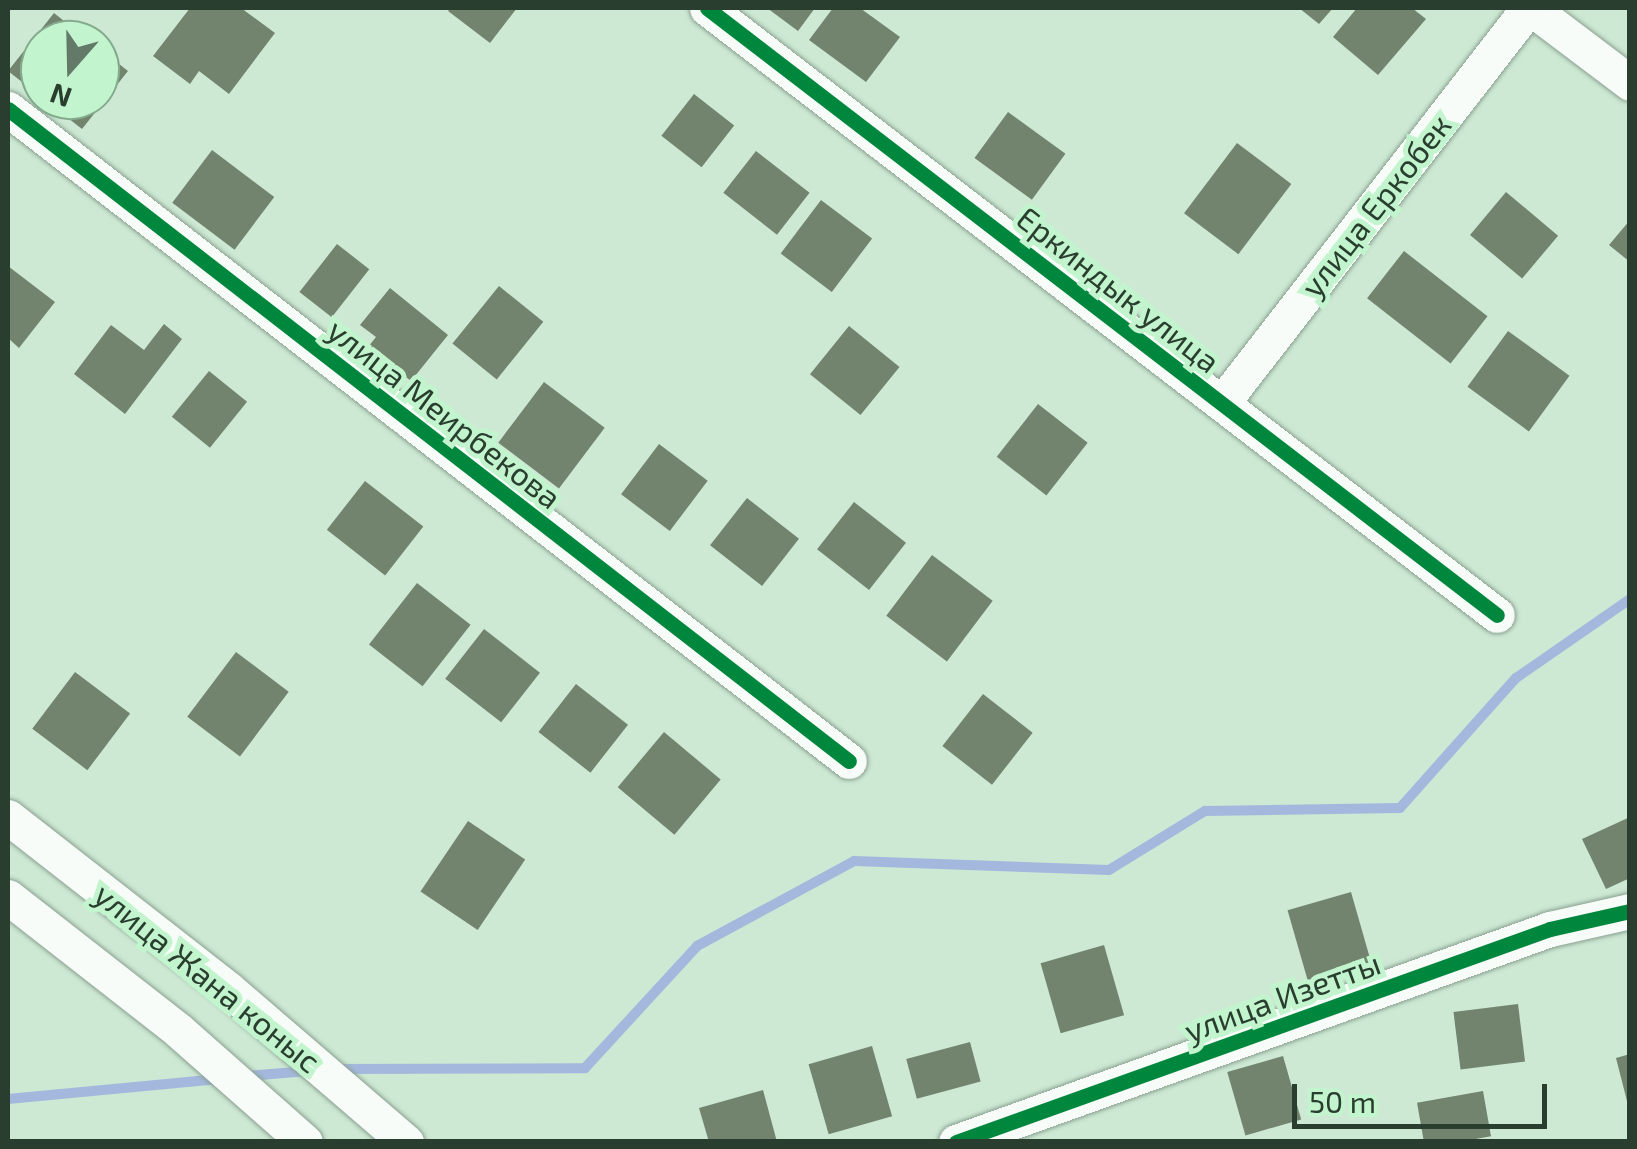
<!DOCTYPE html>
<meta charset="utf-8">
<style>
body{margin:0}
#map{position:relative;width:1637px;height:1149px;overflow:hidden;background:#cde9d4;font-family:"Exo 2",sans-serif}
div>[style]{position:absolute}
.stream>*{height:10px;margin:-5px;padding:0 5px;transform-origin:5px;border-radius:5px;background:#a4b8dd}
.building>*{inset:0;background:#72846e;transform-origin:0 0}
.roads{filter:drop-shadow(0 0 2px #8aa090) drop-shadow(0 0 2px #8aa090)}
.street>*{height:35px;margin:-17.5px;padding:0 17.5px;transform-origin:17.5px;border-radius:17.5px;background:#f8fcf9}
.cycleway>*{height:15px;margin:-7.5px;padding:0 7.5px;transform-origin:7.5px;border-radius:7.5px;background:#00873e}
span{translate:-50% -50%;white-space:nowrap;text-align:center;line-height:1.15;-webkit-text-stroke:10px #c2f4ce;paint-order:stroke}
.street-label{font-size:32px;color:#2a3e2f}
.frame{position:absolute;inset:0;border:10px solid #2a3e2f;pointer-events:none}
.north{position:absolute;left:20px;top:20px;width:100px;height:100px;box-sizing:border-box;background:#c2f4ce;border:2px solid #85ab8e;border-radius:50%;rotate:200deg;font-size:28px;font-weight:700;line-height:40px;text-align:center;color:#2a3e2f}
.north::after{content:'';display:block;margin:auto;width:35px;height:45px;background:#637a69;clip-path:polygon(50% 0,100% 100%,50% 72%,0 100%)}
.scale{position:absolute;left:1292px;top:1084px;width:255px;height:45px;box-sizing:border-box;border:5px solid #2a3e2f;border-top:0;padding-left:12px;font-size:30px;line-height:35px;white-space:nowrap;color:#2a3e2f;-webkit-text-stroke:8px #c2f4ce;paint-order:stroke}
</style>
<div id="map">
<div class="stream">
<i style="left:336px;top:1069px;width:249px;rotate:-0.2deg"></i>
<i style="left:585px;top:1068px;width:166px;rotate:-47.4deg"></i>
<i style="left:697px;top:946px;width:179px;rotate:-28.4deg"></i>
<i style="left:854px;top:861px;width:255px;rotate:2deg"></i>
<i style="left:1109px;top:870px;width:113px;rotate:-31.6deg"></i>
<i style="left:1205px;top:811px;width:195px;rotate:-0.9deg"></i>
<i style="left:1400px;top:808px;width:174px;rotate:-48.3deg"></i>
<i style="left:1516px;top:678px;width:139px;rotate:-34.7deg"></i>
<i style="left:246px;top:1076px;width:63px;rotate:-4.5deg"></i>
<i style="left:8px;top:1099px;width:212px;rotate:-5.4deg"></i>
</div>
<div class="building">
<i style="clip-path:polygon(190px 8px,241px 8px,275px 33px,229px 94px,199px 71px,190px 84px,153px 56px)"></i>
<i style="clip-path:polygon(451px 8px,517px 8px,490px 43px,448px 11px)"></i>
<i style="clip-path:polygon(767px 8px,815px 8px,798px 31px)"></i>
<i style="clip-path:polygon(833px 8px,860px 8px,900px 37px,866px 82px,809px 40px)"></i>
<i style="clip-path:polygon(1299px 8px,1333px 8px,1319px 24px)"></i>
<i style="clip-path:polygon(1357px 8px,1412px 8px,1426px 19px,1378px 75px,1333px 37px)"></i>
<i style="clip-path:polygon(54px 13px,88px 40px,40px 40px,40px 96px,8px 71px)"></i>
<i style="clip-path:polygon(100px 49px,128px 71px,82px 129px,45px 100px,100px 100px)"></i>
<i style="left:694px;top:94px;width:51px;height:53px;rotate:38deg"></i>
<i style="left:1008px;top:112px;width:71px;height:57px;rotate:36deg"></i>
<i style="left:1237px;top:143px;width:68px;height:88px;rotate:37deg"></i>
<i style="left:212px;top:150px;width:78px;height:66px;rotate:37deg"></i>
<i style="left:756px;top:151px;width:68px;height:53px;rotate:38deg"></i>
<i style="left:1506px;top:192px;width:68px;height:56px;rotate:40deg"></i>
<i style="left:821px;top:200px;width:64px;height:67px;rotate:37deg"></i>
<i style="clip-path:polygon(1630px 220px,1630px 262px,1609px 245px)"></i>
<i style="left:337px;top:244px;width:41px;height:61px;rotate:38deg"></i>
<i style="left:1404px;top:251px;width:106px;height:60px;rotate:38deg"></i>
<i style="clip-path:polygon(8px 266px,55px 302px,19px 348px,8px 338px)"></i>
<i style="left:499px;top:286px;width:57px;height:74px;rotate:39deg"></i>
<i style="clip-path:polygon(390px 288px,448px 335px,411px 381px,368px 347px,376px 337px,360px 325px)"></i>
<i style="clip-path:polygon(164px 324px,182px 339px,125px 414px,74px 374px,111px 325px,144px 350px)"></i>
<i style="left:849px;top:326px;width:65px;height:62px;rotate:39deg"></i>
<i style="left:1508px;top:331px;width:76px;height:69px;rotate:36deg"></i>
<i style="left:209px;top:371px;width:49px;height:59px;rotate:39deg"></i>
<i style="left:544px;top:382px;width:76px;height:76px;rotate:37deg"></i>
<i style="left:1038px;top:404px;width:63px;height:67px;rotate:38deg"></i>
<i style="left:659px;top:444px;width:61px;height:63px;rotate:37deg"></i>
<i style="left:365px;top:481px;width:74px;height:62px;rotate:38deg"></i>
<i style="left:747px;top:498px;width:66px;height:60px;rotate:38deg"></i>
<i style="left:854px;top:502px;width:66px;height:60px;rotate:38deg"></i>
<i style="left:932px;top:555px;width:76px;height:76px;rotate:37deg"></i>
<i style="left:417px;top:583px;width:68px;height:78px;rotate:38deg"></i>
<i style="left:484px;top:629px;width:71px;height:63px;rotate:38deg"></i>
<i style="left:236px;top:652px;width:66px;height:81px;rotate:37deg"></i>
<i style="left:75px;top:672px;width:69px;height:71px;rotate:37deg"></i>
<i style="left:576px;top:684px;width:66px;height:61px;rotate:38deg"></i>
<i style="left:983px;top:694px;width:63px;height:66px;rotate:38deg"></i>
<i style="left:664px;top:732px;width:74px;height:72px;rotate:40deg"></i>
<i style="clip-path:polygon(1630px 817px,1630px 878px,1606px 889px,1582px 839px)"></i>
<i style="left:468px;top:821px;width:69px;height:85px;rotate:34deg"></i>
<i style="left:1351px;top:892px;width:73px;height:66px;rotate:74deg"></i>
<i style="left:1104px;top:945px;width:73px;height:66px;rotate:74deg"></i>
<i style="left:1518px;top:1004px;width:58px;height:65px;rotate:83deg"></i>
<i style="left:970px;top:1042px;width:41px;height:66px;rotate:75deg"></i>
<i style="left:872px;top:1046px;width:73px;height:66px;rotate:74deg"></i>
<i style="clip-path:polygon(1630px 1054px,1630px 1105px,1628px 1105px,1616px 1058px)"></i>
<i style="left:1283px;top:1056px;width:66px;height:58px;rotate:74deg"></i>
<i style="clip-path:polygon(763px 1090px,777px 1142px,709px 1142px,699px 1108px)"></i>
<i style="left:1483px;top:1091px;width:46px;height:67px;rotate:80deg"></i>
</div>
<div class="roads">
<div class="street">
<i style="left:707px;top:8px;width:996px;rotate:37.54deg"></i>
<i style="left:1531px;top:8px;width:124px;rotate:37.1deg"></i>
<i style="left:8px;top:109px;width:1064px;rotate:37.79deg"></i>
<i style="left:1222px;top:403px;width:500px;rotate:-52.2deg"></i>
<i style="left:8px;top:817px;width:279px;rotate:38deg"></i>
<i style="left:228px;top:989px;width:235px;rotate:40.7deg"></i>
<i style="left:8px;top:897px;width:216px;rotate:38deg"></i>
<i style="left:178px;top:1030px;width:169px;rotate:41.4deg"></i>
<i style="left:956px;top:1142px;width:631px;rotate:-19.73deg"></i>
<i style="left:1550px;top:929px;width:82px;rotate:-12.7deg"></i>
</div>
</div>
<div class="cycleway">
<i style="left:707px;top:8px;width:996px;rotate:37.54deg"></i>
<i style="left:8px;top:109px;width:1064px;rotate:37.79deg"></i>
<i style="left:956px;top:1142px;width:631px;rotate:-19.73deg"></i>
<i style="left:1550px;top:929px;width:82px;rotate:-12.7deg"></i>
</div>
<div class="street-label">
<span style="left:1375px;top:205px;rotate:-52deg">улица Еркобек</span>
<span style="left:1119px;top:289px;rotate:38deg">Еркиндык улица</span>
<span style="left:445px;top:413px;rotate:38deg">улица Меирбекова</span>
<span style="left:208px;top:977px;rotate:39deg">улица Жана коныс</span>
<span style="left:1282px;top:996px;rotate:-20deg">улица Изетты</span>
</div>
<div class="frame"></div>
<div class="north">N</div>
<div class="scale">50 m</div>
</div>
